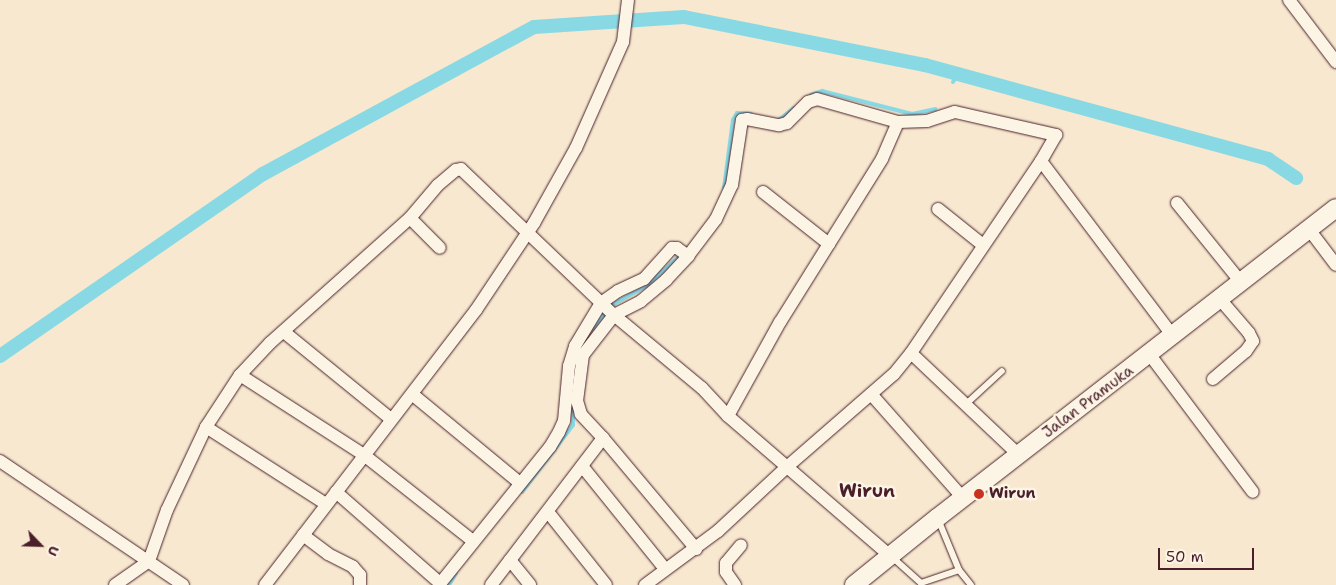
<!DOCTYPE html>
<style>
body{margin:0}
#map{position:relative;width:1336px;height:585px;overflow:hidden;background:#f7e8cf;font-family:"Shantell Sans",sans-serif}
div>[style]{position:absolute}
.stream>*{height:4px;margin:-2px;padding:0 2px;transform-origin:2px;border-radius:2px;background:#89d9e4}
.canal>*{height:14px;margin:-7px;padding:0 7px;transform-origin:7px;border-radius:7px;background:#89d9e4}
.roads{filter:drop-shadow(0 0 1px #4a1f2b) drop-shadow(0 0 1px #4a1f2b)}
.lane>*{height:6px;margin:-3px;padding:0 3px;transform-origin:3px;border-radius:3px;background:#fcf5e5}
.street>*{height:12px;margin:-6px;padding:0 6px;transform-origin:6px;border-radius:6px;background:#fcf5e5}
.secondary>*{height:18px;margin:-9px;padding:0 9px;transform-origin:9px;border-radius:9px;background:#fcf5e5}
.dots>*{width:14px;height:14px;translate:-50% -50%;box-sizing:border-box;border:2px solid #fcf5e5;border-radius:50%}
span{translate:-50% -50%;white-space:nowrap;text-align:center;line-height:1.15;-webkit-text-stroke:5px #fcf5e5;paint-order:stroke}
.street-label{font-size:15px;color:#4a1f2b}
.poi-label{font-size:15px;color:#4a1f2b;font-weight:700}
.left{translate:0 -50%;text-align:left}
.quarter-label{font-size:18px;color:#4a1f2b;font-weight:700}
.north{position:absolute;left:15px;top:520px;width:50px;height:50px;-webkit-text-stroke:4px #fcf5e5;paint-order:stroke;rotate:114deg;font-size:14px;font-weight:700;line-height:20px;text-align:center;color:#4a1f2b}
.north::after{content:'';display:block;margin:auto;width:18px;height:22px;background:#4a1f2b;clip-path:polygon(50% 0,100% 100%,50% 72%,0 100%)}
.scale{position:absolute;left:1158px;top:548px;width:96px;height:22px;box-sizing:border-box;border:2px solid #4a1f2b;border-top:0;padding-left:6px;font-size:15px;line-height:18px;white-space:nowrap;color:#4a1f2b;-webkit-text-stroke:4px #fcf5e5;paint-order:stroke}
</style>
<div id="map">
<div class="stream">
<i style="left:953px;top:82px;width:9px;rotate:-58deg"></i>
<i style="left:811px;top:95px;width:12px;rotate:-20deg"></i>
<i style="left:822px;top:91px;width:93px;rotate:14.3deg"></i>
<i style="left:912px;top:114px;width:24px;rotate:-12deg"></i>
<i style="left:780px;top:119px;width:18px;rotate:-38deg"></i>
<i style="left:724px;top:188px;width:69px;rotate:-82.5deg"></i>
<i style="left:733px;top:120px;width:8px;rotate:-60deg"></i>
<i style="left:737px;top:113px;width:14px;rotate:4deg"></i>
<i style="left:592px;top:329px;width:31px;rotate:-50deg"></i>
<i style="left:612px;top:305px;width:39px;rotate:-29deg"></i>
<i style="left:646px;top:286px;width:48px;rotate:-41.6deg"></i>
<i style="left:522px;top:492px;width:84px;rotate:-52.7deg"></i>
<i style="left:573px;top:425px;width:16px;rotate:-90deg"></i>
<i style="left:449px;top:585px;width:14px;rotate:-60deg"></i>
</div>
<div class="canal">
<i style="left:0;top:356px;width:320px;rotate:-34.7deg"></i>
<i style="left:263px;top:174px;width:308px;rotate:-28.5deg"></i>
<i style="left:534px;top:27px;width:150px;rotate:-3.8deg"></i>
<i style="left:684px;top:17px;width:246px;rotate:11.3deg"></i>
<i style="left:925px;top:65px;width:356px;rotate:15.3deg"></i>
<i style="left:1268px;top:159px;width:34px;rotate:34deg"></i>
</div>
<div class="roads">
<div class="lane">
<i style="left:965px;top:405px;width:50px;rotate:-42.6deg"></i>
<i style="left:892px;top:557px;width:39px;rotate:42deg"></i>
<i style="left:921px;top:583px;width:40px;rotate:-18.9deg"></i>
<i style="left:959px;top:570px;width:55px;rotate:-112.4deg"></i>
<i style="left:959px;top:570px;width:19px;rotate:51deg"></i>
</div>
<div class="street">
<i style="left:1289px;top:0;width:78px;rotate:52.8deg"></i>
<i style="left:898px;top:122px;width:29px;rotate:-2deg"></i>
<i style="left:927px;top:121px;width:29px;rotate:-18deg"></i>
<i style="left:955px;top:112px;width:104px;rotate:12.8deg"></i>
<i style="left:1056px;top:135px;width:30px;rotate:120deg"></i>
<i style="left:763px;top:192px;width:84px;rotate:38.2deg"></i>
<i style="left:1177px;top:203px;width:100px;rotate:51.1deg"></i>
<i style="left:938px;top:209px;width:58px;rotate:38.7deg"></i>
<i style="left:410px;top:218px;width:42px;rotate:45deg"></i>
<i style="left:1308px;top:228px;width:46px;rotate:52.9deg"></i>
<i style="left:284px;top:332px;width:138px;rotate:39.1deg"></i>
<i style="left:911px;top:353px;width:149px;rotate:43.4deg"></i>
<i style="left:1150px;top:355px;width:171px;rotate:53.1deg"></i>
<i style="left:240px;top:375px;width:148px;rotate:32.8deg"></i>
<i style="left:364px;top:455px;width:139px;rotate:38.3deg"></i>
<i style="left:1213px;top:379px;width:43px;rotate:-40.3deg"></i>
<i style="left:1246px;top:351px;width:12px;rotate:-55deg"></i>
<i style="left:1253px;top:341px;width:9px;rotate:-117deg"></i>
<i style="left:1249px;top:333px;width:45px;rotate:-130.5deg"></i>
<i style="left:412px;top:394px;width:140px;rotate:39.5deg"></i>
<i style="left:871px;top:394px;width:139px;rotate:48.5deg"></i>
<i style="left:206px;top:427px;width:143px;rotate:32.7deg"></i>
<i style="left:603px;top:438px;width:33px;rotate:-133deg"></i>
<i style="left:581px;top:414px;width:14px;rotate:-107deg"></i>
<i style="left:577px;top:401px;width:46px;rotate:-82.6deg"></i>
<i style="left:583px;top:355px;width:51px;rotate:-52.2deg"></i>
<i style="left:614px;top:315px;width:30px;rotate:-27deg"></i>
<i style="left:641px;top:301px;width:33px;rotate:-40deg"></i>
<i style="left:666px;top:280px;width:33px;rotate:-47deg"></i>
<i style="left:688px;top:256px;width:46px;rotate:-52.9deg"></i>
<i style="left:716px;top:219px;width:38px;rotate:-65deg"></i>
<i style="left:732px;top:185px;width:66px;rotate:-81.3deg"></i>
<i style="left:742px;top:120px;width:5px;rotate:-11deg"></i>
<i style="left:747px;top:119px;width:33px;rotate:11deg"></i>
<i style="left:779px;top:125px;width:8px;rotate:-14deg"></i>
<i style="left:787px;top:123px;width:30px;rotate:-45deg"></i>
<i style="left:808px;top:102px;width:9px;rotate:-18deg"></i>
<i style="left:817px;top:99px;width:84px;rotate:15.9deg"></i>
<i style="left:898px;top:122px;width:40px;rotate:113.4deg"></i>
<i style="left:882px;top:159px;width:192px;rotate:122deg"></i>
<i style="left:780px;top:322px;width:107px;rotate:119deg"></i>
<i style="left:0;top:461px;width:221px;rotate:34.1deg"></i>
<i style="left:582px;top:466px;width:132px;rotate:51.1deg"></i>
<i style="left:336px;top:492px;width:138px;rotate:41.2deg"></i>
<i style="left:548px;top:512px;width:93px;rotate:51.5deg"></i>
<i style="left:303px;top:535px;width:31px;rotate:37deg"></i>
<i style="left:328px;top:554px;width:28px;rotate:27deg"></i>
<i style="left:353px;top:567px;width:11px;rotate:49deg"></i>
<i style="left:360px;top:575px;width:10px;rotate:90deg"></i>
<i style="left:510px;top:560px;width:32px;rotate:51deg"></i>
<i style="left:115px;top:585px;width:42px;rotate:-35.2deg"></i>
<i style="left:149px;top:561px;width:54px;rotate:-70.6deg"></i>
<i style="left:167px;top:510px;width:92px;rotate:-64.8deg"></i>
<i style="left:206px;top:427px;width:62px;rotate:-56.8deg"></i>
<i style="left:240px;top:375px;width:44px;rotate:-46.8deg"></i>
<i style="left:270px;top:343px;width:188px;rotate:-41.8deg"></i>
<i style="left:410px;top:218px;width:43px;rotate:-49.7deg"></i>
<i style="left:438px;top:185px;width:23px;rotate:-40deg"></i>
<i style="left:456px;top:170px;width:5px;rotate:-11deg"></i>
<i style="left:461px;top:169px;width:211px;rotate:43.7deg"></i>
<i style="left:614px;top:315px;width:114px;rotate:39.7deg"></i>
<i style="left:702px;top:388px;width:38px;rotate:47deg"></i>
<i style="left:728px;top:416px;width:214px;rotate:40.8deg"></i>
<i style="left:265px;top:585px;width:347px;rotate:-52.5deg"></i>
<i style="left:476px;top:310px;width:105px;rotate:-56.3deg"></i>
<i style="left:534px;top:223px;width:86px;rotate:-60.8deg"></i>
<i style="left:576px;top:148px;width:116px;rotate:-66.1deg"></i>
<i style="left:623px;top:42px;width:42px;rotate:-83.2deg"></i>
<i style="left:439px;top:585px;width:177px;rotate:-51.2deg"></i>
<i style="left:550px;top:447px;width:17px;rotate:-59deg"></i>
<i style="left:559px;top:432px;width:12px;rotate:-66deg"></i>
<i style="left:564px;top:421px;width:55px;rotate:-84.8deg"></i>
<i style="left:569px;top:366px;width:21px;rotate:-73deg"></i>
<i style="left:575px;top:346px;width:50px;rotate:-58.8deg"></i>
<i style="left:601px;top:303px;width:21px;rotate:-35deg"></i>
<i style="left:618px;top:291px;width:29px;rotate:-25deg"></i>
<i style="left:644px;top:279px;width:42px;rotate:-47.9deg"></i>
<i style="left:672px;top:248px;width:5px"></i>
<i style="left:677px;top:248px;width:14px;rotate:36deg"></i>
<i style="left:491px;top:585px;width:185px;rotate:-52.7deg"></i>
<i style="left:603px;top:438px;width:145px;rotate:50deg"></i>
<i style="left:645px;top:585px;width:91px;rotate:-36.5deg"></i>
<i style="left:718px;top:531px;width:96px;rotate:-42.9deg"></i>
<i style="left:788px;top:466px;width:140px;rotate:-41deg"></i>
<i style="left:894px;top:374px;width:27px;rotate:-51deg"></i>
<i style="left:911px;top:353px;width:232px;rotate:-55.9deg"></i>
<i style="left:1041px;top:161px;width:219px;rotate:53deg"></i>
<i style="left:735px;top:585px;width:16px;rotate:-125deg"></i>
<i style="left:726px;top:572px;width:9px;rotate:-90deg"></i>
<i style="left:726px;top:563px;width:23px;rotate:-50deg"></i>
</div>
<div class="secondary">
<i style="left:854px;top:585px;width:107px;rotate:-38.9deg"></i>
<i style="left:937px;top:518px;width:505px;rotate:-37.85deg"></i>
</div>
</div>
<div class="dots">
<i style="left:979px;top:494px;background:#c8321e"></i>
</div>
<div class="street-label">
<span style="left:1088px;top:402px;rotate:-37deg">Jalan Pramuka</span>
</div>
<div class="poi-label">
<span class="left" style="left:989px;top:494px">Wirun</span>
</div>
<div class="quarter-label">
<span style="left:867px;top:491px">Wirun</span>
</div>
<div class="north">U</div>
<div class="scale">50 m</div>
</div>
